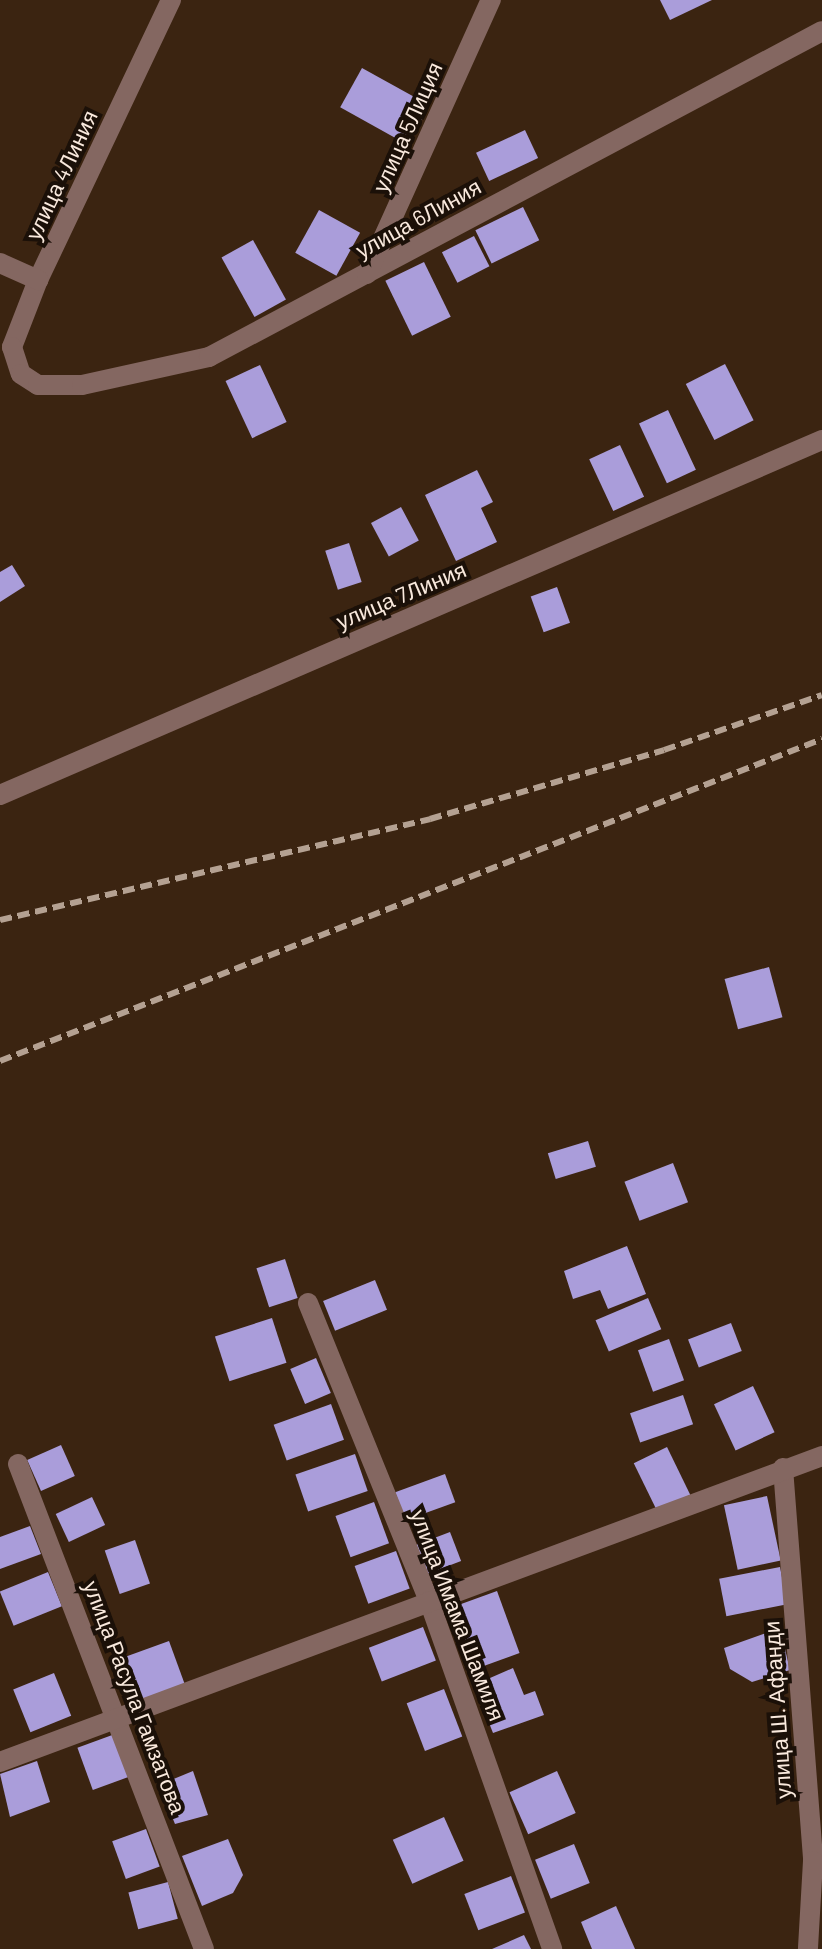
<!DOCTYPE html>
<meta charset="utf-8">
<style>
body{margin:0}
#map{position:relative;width:822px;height:1949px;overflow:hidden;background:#3b2411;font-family:Barlow,sans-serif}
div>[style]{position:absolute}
.building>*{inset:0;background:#aa9dda;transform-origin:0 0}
.street>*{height:20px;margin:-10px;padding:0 10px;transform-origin:10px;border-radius:10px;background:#846761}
.rail>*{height:6px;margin-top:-3px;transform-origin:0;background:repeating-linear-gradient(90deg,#b4a192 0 12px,transparent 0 18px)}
span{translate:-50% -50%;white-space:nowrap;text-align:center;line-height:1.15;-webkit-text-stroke:8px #1b1008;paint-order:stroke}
.street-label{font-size:22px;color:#f9e9dd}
</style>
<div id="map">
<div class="building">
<i style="clip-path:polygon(660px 0,712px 0,670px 20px)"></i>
<i style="left:362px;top:68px;width:77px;height:45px;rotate:29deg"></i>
<i style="left:525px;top:130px;width:31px;height:54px;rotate:65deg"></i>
<i style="left:523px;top:207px;width:37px;height:53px;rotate:64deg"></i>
<i style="left:319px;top:210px;width:47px;height:49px;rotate:29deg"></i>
<i style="left:474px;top:236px;width:34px;height:36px;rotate:63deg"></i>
<i style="left:253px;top:240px;width:68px;height:36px;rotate:61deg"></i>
<i style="left:424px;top:262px;width:61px;height:43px;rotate:64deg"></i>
<i style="left:725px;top:364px;width:63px;height:44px;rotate:63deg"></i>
<i style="left:260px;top:365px;width:63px;height:38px;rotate:65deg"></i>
<i style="left:668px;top:410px;width:66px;height:32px;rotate:65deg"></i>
<i style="left:620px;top:445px;width:57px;height:34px;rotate:65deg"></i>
<i style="clip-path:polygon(477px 470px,493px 502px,481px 508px,497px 542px,456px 561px,425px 495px)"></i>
<i style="left:401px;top:507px;width:38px;height:34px;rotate:62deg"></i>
<i style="left:349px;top:543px;width:41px;height:25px;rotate:72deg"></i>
<i style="clip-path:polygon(12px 565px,25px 586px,0 602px,0 572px)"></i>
<i style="left:557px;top:587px;width:38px;height:28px;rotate:70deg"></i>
<i style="left:769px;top:967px;width:52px;height:46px;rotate:75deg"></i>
<i style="left:588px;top:1141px;width:27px;height:42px;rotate:73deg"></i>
<i style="left:673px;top:1163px;width:42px;height:52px;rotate:69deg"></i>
<i style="clip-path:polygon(627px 1246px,646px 1294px,608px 1309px,600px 1290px,573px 1299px,564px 1271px)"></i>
<i style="left:285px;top:1259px;width:41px;height:30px;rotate:72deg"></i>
<i style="left:375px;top:1280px;width:32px;height:56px;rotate:68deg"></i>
<i style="left:648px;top:1298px;width:34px;height:57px;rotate:67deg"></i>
<i style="left:272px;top:1318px;width:47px;height:60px;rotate:72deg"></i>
<i style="left:731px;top:1323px;width:30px;height:46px;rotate:69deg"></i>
<i style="left:669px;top:1339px;width:44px;height:33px;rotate:70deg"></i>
<i style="left:316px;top:1358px;width:38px;height:28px;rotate:67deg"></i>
<i style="left:753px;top:1386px;width:51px;height:43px;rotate:65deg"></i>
<i style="left:683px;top:1395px;width:31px;height:56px;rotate:71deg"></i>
<i style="left:331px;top:1404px;width:38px;height:61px;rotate:70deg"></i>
<i style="left:61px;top:1445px;width:34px;height:37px;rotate:66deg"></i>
<i style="left:667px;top:1447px;width:53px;height:37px;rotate:64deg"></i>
<i style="left:355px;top:1454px;width:39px;height:63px;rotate:71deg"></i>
<i style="left:445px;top:1474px;width:30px;height:53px;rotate:70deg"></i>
<i style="left:767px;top:1496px;width:66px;height:44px;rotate:78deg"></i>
<i style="left:92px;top:1497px;width:31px;height:40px;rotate:65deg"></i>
<i style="left:374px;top:1502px;width:44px;height:41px;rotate:70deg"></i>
<i style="clip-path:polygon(30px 1526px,41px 1554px,0 1569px,0 1537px)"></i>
<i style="left:450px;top:1532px;width:31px;height:38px;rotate:69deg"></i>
<i style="left:135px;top:1540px;width:46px;height:32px;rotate:71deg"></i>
<i style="left:396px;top:1551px;width:40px;height:44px;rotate:70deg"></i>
<i style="left:780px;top:1567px;width:38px;height:62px;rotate:79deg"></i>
<i style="left:48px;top:1572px;width:37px;height:52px;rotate:68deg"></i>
<i style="left:497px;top:1591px;width:66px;height:55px;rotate:70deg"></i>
<i style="left:423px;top:1627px;width:36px;height:58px;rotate:69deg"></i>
<i style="clip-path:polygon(780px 1628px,790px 1670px,752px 1682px,730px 1669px,724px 1648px)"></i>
<i style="left:169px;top:1641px;width:48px;height:61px;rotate:70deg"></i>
<i style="clip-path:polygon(513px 1668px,524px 1695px,535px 1691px,544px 1715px,493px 1733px,474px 1685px)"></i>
<i style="left:54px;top:1673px;width:46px;height:44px;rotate:68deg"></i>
<i style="left:444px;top:1689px;width:51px;height:40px;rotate:69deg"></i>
<i style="left:115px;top:1734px;width:45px;height:40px;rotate:70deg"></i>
<i style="clip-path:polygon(37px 1761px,50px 1802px,10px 1817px,0 1774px)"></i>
<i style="clip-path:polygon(193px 1771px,208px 1815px,175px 1824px,159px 1785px)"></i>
<i style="left:557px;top:1771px;width:46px;height:52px;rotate:66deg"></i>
<i style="left:444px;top:1817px;width:48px;height:56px;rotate:66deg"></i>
<i style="left:146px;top:1829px;width:40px;height:36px;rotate:70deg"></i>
<i style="clip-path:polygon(228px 1839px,243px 1875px,233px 1893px,202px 1906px,182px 1856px)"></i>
<i style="left:574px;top:1844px;width:42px;height:42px;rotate:68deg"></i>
<i style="left:511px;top:1876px;width:39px;height:50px;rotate:69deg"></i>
<i style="left:168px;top:1882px;width:38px;height:41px;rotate:75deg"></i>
<i style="clip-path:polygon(616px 1906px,635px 1949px,592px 1949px,581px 1922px)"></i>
<i style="clip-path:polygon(524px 1935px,531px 1949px,492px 1949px)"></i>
</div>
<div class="street">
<i style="left:171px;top:0;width:310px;rotate:115.4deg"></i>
<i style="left:38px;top:280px;width:72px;rotate:111.2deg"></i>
<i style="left:12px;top:347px;width:28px;rotate:72deg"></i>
<i style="left:21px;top:374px;width:20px;rotate:33deg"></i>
<i style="left:38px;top:385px;width:44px"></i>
<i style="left:82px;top:385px;width:130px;rotate:-12.4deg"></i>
<i style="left:209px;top:357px;width:694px;rotate:-28deg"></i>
<i style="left:0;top:263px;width:42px;rotate:24.1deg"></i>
<i style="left:367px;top:274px;width:301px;rotate:-65.7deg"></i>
<i style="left:0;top:795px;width:895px;rotate:-23.36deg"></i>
<i style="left:308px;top:1303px;width:322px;rotate:67.9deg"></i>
<i style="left:429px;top:1601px;width:369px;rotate:70.5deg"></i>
<i style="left:18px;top:1464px;width:519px;rotate:69.02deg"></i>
<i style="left:783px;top:1468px;width:394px;rotate:85.6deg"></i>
<i style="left:813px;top:1861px;width:88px;rotate:93.3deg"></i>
<i style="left:0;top:1762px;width:877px;rotate:-20.42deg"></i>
</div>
<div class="rail">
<i style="left:0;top:920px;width:442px;rotate:-13.2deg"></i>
<i style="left:430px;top:819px;width:244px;rotate:-16.4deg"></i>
<i style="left:664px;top:750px;width:167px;rotate:-19.2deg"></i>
<i style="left:0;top:1061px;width:883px;rotate:-21.39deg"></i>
</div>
<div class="street-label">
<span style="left:407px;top:127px;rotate:-66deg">улица 5Лиция</span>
<span style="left:61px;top:175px;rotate:-65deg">улица 4Линия</span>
<span style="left:418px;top:218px;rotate:-29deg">улица 6Линия</span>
<span style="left:401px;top:595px;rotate:-23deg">улица 7Линия</span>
<span style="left:458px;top:1615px;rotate:69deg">улица Имама Шамиля</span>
<span style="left:135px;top:1697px;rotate:69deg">улица Расула Гамзатова</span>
<span style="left:777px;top:1710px;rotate:-94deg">улица Ш. Афанди</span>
</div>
</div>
